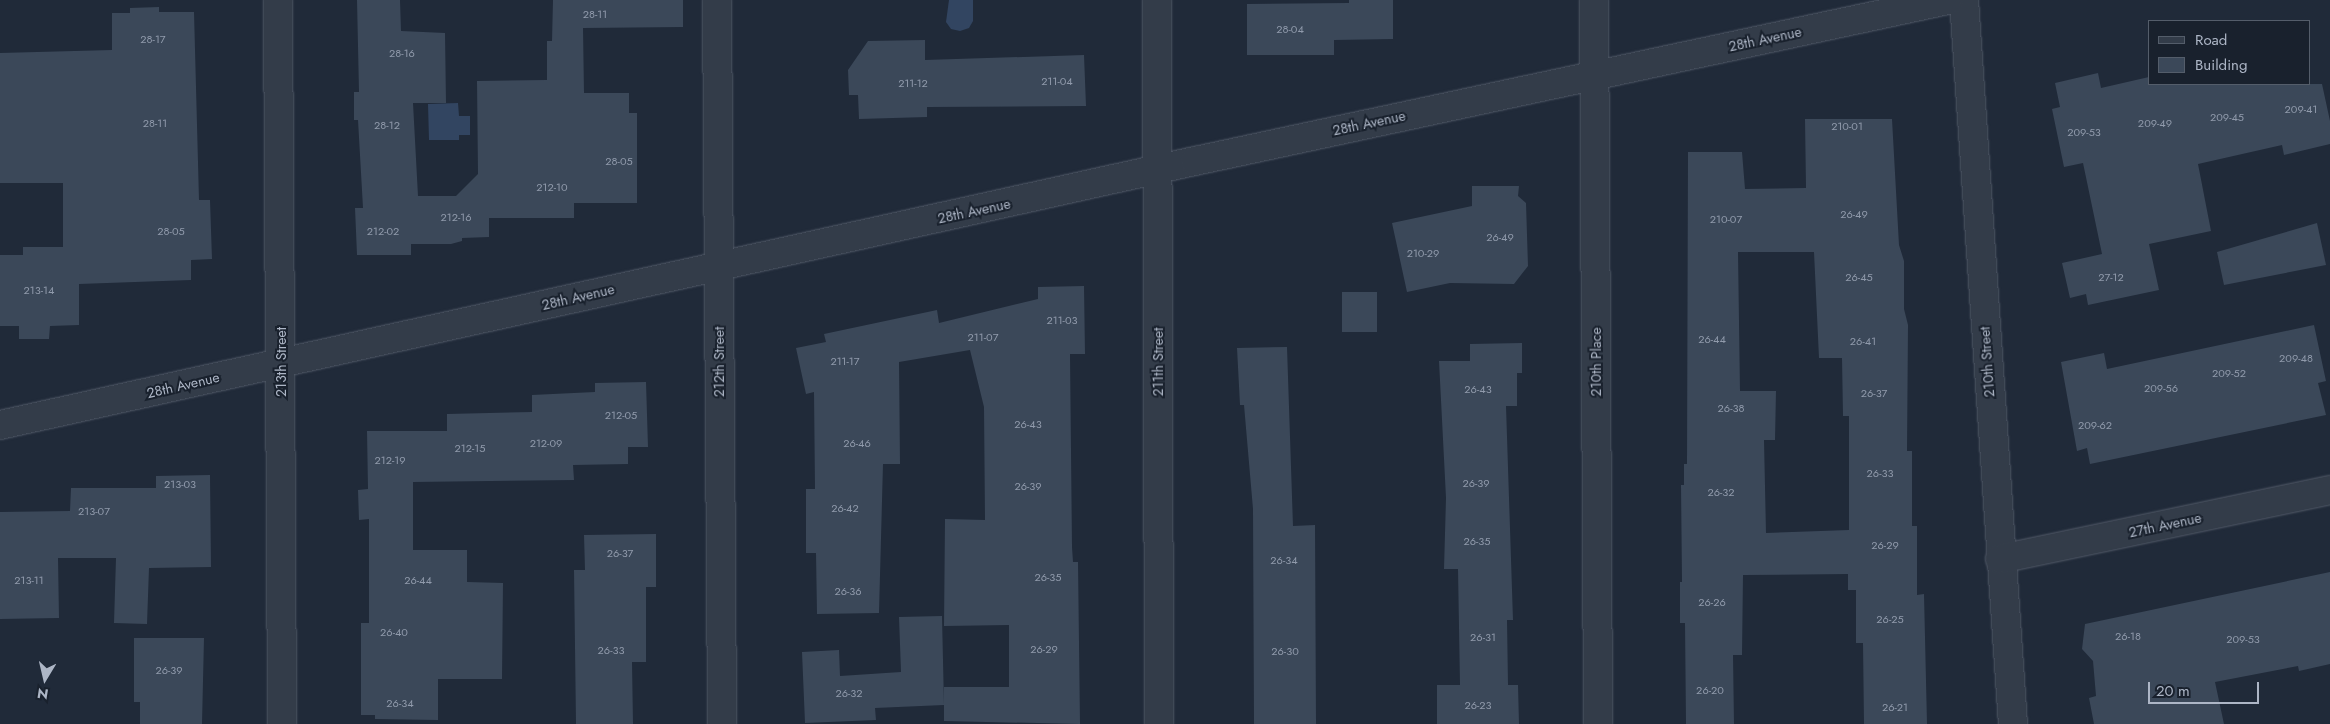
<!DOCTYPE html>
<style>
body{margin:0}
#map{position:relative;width:2330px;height:724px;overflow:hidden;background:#202a39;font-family:Jost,sans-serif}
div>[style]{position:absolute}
.water>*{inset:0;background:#324561}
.building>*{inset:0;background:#3b4859;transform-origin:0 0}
.roads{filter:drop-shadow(0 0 1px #515967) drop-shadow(0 0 1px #515967)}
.street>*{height:28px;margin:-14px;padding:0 14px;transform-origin:14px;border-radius:14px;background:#333c49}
span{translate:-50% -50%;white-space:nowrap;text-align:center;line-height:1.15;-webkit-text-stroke:4px #19212d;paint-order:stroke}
.number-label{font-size:11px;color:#909aab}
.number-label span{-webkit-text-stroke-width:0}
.street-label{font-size:14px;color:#adb6c6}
.legend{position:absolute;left:2148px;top:20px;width:162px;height:65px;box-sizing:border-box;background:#19212d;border:1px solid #545d6a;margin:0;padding:6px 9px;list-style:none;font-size:15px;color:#adb6c6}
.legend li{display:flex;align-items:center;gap:10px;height:25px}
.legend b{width:25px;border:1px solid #545d6a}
.north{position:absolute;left:20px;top:654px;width:50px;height:50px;-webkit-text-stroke:4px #19212d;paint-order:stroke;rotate:189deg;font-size:14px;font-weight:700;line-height:20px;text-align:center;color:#adb6c6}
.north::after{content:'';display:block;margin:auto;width:18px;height:22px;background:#adb6c6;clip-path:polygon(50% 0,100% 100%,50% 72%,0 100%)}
.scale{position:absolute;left:2148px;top:682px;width:111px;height:22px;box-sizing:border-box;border:2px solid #adb6c6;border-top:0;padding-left:6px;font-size:15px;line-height:18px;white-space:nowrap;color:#adb6c6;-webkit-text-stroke:4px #19212d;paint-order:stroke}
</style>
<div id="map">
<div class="water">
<i style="clip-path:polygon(949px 0,973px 0,973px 21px,969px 28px,960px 31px,951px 29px,946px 22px)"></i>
<i style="clip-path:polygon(458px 103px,459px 116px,470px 116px,470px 135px,459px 135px,459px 140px,429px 140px,428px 104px)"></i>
</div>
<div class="building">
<i style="clip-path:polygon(357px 0,400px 0,401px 31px,445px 33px,446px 103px,413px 103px,418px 196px,456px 196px,478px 174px,477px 81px,547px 80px,547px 41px,552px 41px,553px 0,683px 0,683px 27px,583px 28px,584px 93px,629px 93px,629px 113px,637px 113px,637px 203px,574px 203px,574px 218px,489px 218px,489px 237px,462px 238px,462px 241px,451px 244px,411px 244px,411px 255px,357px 255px,355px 208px,363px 208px,358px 120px,354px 120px,354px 92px,359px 92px)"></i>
<i style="clip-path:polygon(1349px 0,1393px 0,1393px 39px,1334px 40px,1334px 55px,1247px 55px,1247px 4px,1349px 3px)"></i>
<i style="clip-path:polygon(159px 7px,159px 12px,194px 12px,199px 200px,210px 200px,212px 259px,191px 260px,191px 280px,79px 284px,79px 325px,50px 326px,49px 339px,19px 339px,19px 326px,0 326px,0 255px,23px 255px,23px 247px,63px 247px,63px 183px,0 183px,0 53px,112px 50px,112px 13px,130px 13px,130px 8px)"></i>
<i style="clip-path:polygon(925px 40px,925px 60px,1084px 55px,1086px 106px,927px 107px,927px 117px,859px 119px,858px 95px,849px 95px,848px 70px,868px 41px)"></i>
<i style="clip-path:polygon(2098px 73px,2101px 88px,2149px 77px,2149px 84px,2322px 84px,2330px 121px,2330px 144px,2284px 155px,2282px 145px,2198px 164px,2211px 231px,2149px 244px,2159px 290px,2088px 305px,2086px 294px,2070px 298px,2062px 263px,2102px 254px,2083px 163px,2064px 167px,2052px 109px,2060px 107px,2055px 83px)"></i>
<i style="clip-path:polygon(evenodd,1805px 119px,1892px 119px,1899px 245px,1904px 261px,1904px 309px,1908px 325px,1907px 451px,1912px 451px,1912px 526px,1917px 526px,1917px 595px,1924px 594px,1927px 724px,1864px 724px,1863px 643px,1856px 643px,1856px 590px,1848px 590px,1848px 574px,1743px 575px,1742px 655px,1733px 655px,1734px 724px,1686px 724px,1685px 623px,1680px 623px,1680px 582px,1682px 582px,1681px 485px,1684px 485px,1684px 464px,1687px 464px,1688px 152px,1742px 152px,1745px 189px,1806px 188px,1805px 119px,1738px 252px,1814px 252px,1819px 358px,1842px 358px,1843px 416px,1849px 416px,1849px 530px,1766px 533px,1764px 440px,1775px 440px,1776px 391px,1740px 391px,1738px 252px)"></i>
<i style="clip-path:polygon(1472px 186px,1519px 186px,1518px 196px,1526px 203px,1528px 266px,1514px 284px,1450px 283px,1407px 292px,1392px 223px,1472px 206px)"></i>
<i style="clip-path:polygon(2317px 223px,2326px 265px,2224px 285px,2217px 252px)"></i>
<i style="clip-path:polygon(1084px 286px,1085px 354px,1070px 354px,1072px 547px,1073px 562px,1078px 562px,1080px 724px,944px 721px,944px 687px,1009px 687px,1009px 625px,944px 626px,945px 519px,985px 520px,984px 407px,970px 350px,899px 362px,900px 464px,883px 464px,879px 613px,817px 614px,816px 553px,806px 553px,806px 489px,815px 489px,814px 392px,806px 394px,796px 348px,826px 342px,824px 334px,937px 310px,939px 323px,1038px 299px,1038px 287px)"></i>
<i style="left:1342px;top:292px;width:35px;height:40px"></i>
<i style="clip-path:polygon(2314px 325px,2326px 381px,2318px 383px,2326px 415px,2090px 464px,2087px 448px,2077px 451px,2061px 362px,2104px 353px,2107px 369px)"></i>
<i style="clip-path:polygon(1522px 343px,1522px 373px,1517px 373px,1517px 406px,1506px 406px,1513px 620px,1507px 620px,1508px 685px,1518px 685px,1519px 724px,1437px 724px,1437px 685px,1460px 685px,1458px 569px,1444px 569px,1446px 498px,1439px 361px,1470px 361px,1470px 344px)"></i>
<i style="clip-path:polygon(1287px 347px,1293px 526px,1315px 525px,1316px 724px,1254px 724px,1253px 509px,1244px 405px,1240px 405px,1237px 348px)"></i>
<i style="clip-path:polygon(646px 382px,648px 447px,628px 447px,628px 464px,573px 465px,574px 480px,413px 482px,413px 550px,467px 550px,467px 582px,503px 583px,502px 679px,438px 679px,438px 720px,375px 719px,375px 715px,361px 715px,361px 623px,369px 623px,369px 519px,359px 520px,358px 490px,368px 489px,367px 431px,447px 431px,447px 414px,532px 412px,532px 395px,595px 392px,595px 383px)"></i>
<i style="clip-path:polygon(210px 475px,211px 567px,149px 568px,147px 624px,114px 623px,116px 558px,58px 558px,59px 618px,0 619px,0 512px,70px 511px,71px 488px,156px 488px,156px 476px)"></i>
<i style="clip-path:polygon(656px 534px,656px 587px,646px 587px,646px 662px,632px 662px,633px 724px,576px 724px,574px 570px,585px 570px,584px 535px)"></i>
<i style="clip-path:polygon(2330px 572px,2330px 664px,2299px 671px,2298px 666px,2215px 682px,2224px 724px,2094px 724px,2089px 698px,2096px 696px,2093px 661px,2082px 649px,2085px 624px)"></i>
<i style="clip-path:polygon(942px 616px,944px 705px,875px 708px,876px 720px,805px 723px,802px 652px,839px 650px,840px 676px,901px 672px,899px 617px)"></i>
<i style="clip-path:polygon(134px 638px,204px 638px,202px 724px,140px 724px,140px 702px,134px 702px)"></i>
</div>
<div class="roads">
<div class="street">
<i style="left:278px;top:0;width:724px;rotate:89.68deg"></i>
<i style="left:717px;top:0;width:724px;rotate:89.6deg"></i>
<i style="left:1157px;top:0;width:724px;rotate:89.84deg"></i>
<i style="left:1594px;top:0;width:724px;rotate:89.68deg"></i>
<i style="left:1964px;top:0;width:726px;rotate:86.13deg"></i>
<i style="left:0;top:425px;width:1224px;rotate:-12.46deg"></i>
<i style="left:1195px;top:161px;width:770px;rotate:-12.07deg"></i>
<i style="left:2000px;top:559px;width:337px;rotate:-11.8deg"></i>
</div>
</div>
<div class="number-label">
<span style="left:595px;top:14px">28-11</span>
<span style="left:1290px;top:29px">28-04</span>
<span style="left:153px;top:39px">28-17</span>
<span style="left:402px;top:53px">28-16</span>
<span style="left:1057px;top:81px">211-04</span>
<span style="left:913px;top:83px">211-12</span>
<span style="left:2301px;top:109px">209-41</span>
<span style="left:2227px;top:117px">209-45</span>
<span style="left:155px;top:123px">28-11</span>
<span style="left:2155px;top:123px">209-49</span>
<span style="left:387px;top:125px">28-12</span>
<span style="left:1847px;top:126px">210-01</span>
<span style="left:2084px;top:132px">209-53</span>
<span style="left:619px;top:161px">28-05</span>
<span style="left:552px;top:187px">212-10</span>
<span style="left:1854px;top:214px">26-49</span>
<span style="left:456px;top:217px">212-16</span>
<span style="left:1726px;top:219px">210-07</span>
<span style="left:171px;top:231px">28-05</span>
<span style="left:383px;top:231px">212-02</span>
<span style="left:1500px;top:237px">26-49</span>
<span style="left:1423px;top:253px">210-29</span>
<span style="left:1859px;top:277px">26-45</span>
<span style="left:2111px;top:277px">27-12</span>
<span style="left:39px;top:290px">213-14</span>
<span style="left:1062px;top:320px">211-03</span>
<span style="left:983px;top:337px">211-07</span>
<span style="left:1712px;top:339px">26-44</span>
<span style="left:1863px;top:341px">26-41</span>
<span style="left:2296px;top:358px">209-48</span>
<span style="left:845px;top:361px">211-17</span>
<span style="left:2229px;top:373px">209-52</span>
<span style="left:2161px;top:388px">209-56</span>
<span style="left:1478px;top:389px">26-43</span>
<span style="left:1874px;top:393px">26-37</span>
<span style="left:1731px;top:408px">26-38</span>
<span style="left:621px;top:415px">212-05</span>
<span style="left:1028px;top:424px">26-43</span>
<span style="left:2095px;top:425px">209-62</span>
<span style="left:546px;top:443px">212-09</span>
<span style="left:857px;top:443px">26-46</span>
<span style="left:470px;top:448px">212-15</span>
<span style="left:390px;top:460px">212-19</span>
<span style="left:1880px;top:473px">26-33</span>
<span style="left:1476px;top:483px">26-39</span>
<span style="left:180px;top:484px">213-03</span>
<span style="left:1028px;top:486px">26-39</span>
<span style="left:1721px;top:492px">26-32</span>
<span style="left:845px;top:508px">26-42</span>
<span style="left:94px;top:511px">213-07</span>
<span style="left:1477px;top:541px">26-35</span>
<span style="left:1885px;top:545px">26-29</span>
<span style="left:620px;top:553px">26-37</span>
<span style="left:1284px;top:560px">26-34</span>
<span style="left:1048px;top:577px">26-35</span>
<span style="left:29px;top:580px">213-11</span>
<span style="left:418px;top:580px">26-44</span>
<span style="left:848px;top:591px">26-36</span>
<span style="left:1712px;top:602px">26-26</span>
<span style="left:1890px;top:619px">26-25</span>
<span style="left:394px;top:632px">26-40</span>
<span style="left:2128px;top:636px">26-18</span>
<span style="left:1483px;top:637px">26-31</span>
<span style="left:2243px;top:639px">209-53</span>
<span style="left:1044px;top:649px">26-29</span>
<span style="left:611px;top:650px">26-33</span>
<span style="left:1285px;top:651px">26-30</span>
<span style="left:169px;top:670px">26-39</span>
<span style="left:1710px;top:690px">26-20</span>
<span style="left:849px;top:693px">26-32</span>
<span style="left:400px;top:703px">26-34</span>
<span style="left:1478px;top:705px">26-23</span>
<span style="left:1895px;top:707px">26-21</span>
</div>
<div class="street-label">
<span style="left:1765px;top:39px;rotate:-12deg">28th Avenue</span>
<span style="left:1369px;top:123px;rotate:-12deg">28th Avenue</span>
<span style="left:974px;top:211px;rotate:-12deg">28th Avenue</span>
<span style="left:578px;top:297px;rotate:-13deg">28th Avenue</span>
<span style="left:281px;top:362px;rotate:-90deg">213th Street</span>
<span style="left:719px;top:362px;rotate:-90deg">212th Street</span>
<span style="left:1158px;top:362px;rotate:-90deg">211th Street</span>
<span style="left:1596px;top:362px;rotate:-90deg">210th Place</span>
<span style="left:1987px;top:362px;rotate:-94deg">210th Street</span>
<span style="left:183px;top:385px;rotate:-13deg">28th Avenue</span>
<span style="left:2165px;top:525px;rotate:-12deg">27th Avenue</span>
</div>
<ul class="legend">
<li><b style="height:6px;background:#333c49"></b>Road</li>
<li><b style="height:14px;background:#3b4859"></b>Building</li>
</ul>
<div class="north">N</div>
<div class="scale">20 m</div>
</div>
